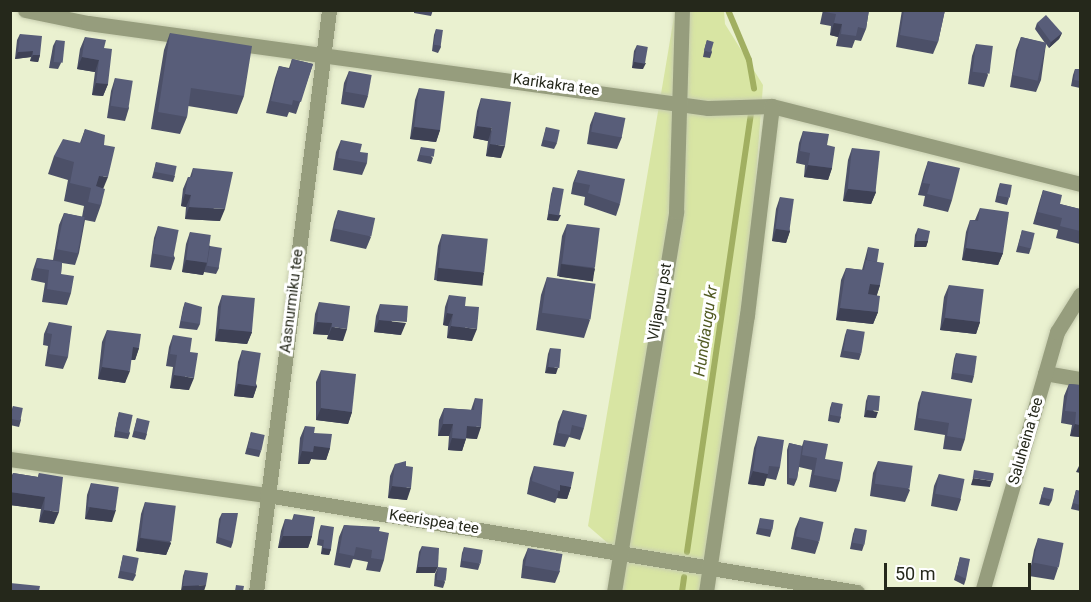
<!DOCTYPE html>
<style>
body{margin:0}
#map{position:relative;width:1091px;height:602px;overflow:hidden;background:#eaf1d0;font-family:Roboto,sans-serif}
div>[style]{position:absolute}
.green>*{inset:0;background:#d8e5a3}
.stream>*{height:6px;margin:-3px;padding:0 3px;transform-origin:3px;border-radius:3px;background:#a1af61}
.roads{filter:drop-shadow(0 0 2px #c7cdaf) drop-shadow(0 0 2px #c7cdaf)}
.minor>*{height:15px;margin:-7.5px;padding:0 7.5px;transform-origin:7.5px;border-radius:7.5px;background:#969d7d}
.wall>*{inset:0;background:#4c5068}
.shaded-wall>*{inset:0;background:#3e4155;transform-origin:0 0}
.building>*{inset:0;background:#585d79;transform-origin:0 0}
span{translate:-50% -50%;white-space:nowrap;text-align:center;line-height:1.15;-webkit-text-stroke:6px #fff;paint-order:stroke}
.street-label{font-size:15px;color:#25281b}
.water-label{font-size:16px;color:#525b23;font-style:italic}
.frame{position:absolute;inset:0;border:12px solid #25281b;pointer-events:none}
.scale{position:absolute;left:884px;top:563px;width:147px;height:27px;box-sizing:border-box;border:3px solid #25281b;border-top:0;padding-left:8px;font-size:18px;line-height:21px;white-space:nowrap;color:#25281b;-webkit-text-stroke:4px #fff;paint-order:stroke}
</style>
<div id="map">
<div class="green">
<i style="clip-path:polygon(675px 11px,724px 11px,725px 24px,763px 85px,748px 281px,700px 591px,619px 591px,625px 558px,588px 526px)"></i>
</div>
<div class="stream">
<i style="left:728px;top:10px;width:54px;rotate:67.2deg"></i>
<i style="left:749px;top:60px;width:29px;rotate:80deg"></i>
<i style="left:687px;top:552px;width:443px;rotate:-81.7deg"></i>
<i style="left:682px;top:592px;width:15px;rotate:-82deg"></i>
</div>
<div class="roads">
<div class="minor">
<i style="left:25px;top:10px;width:64px;rotate:11.7deg"></i>
<i style="left:88px;top:23px;width:626px;rotate:7.81deg"></i>
<i style="left:708px;top:108px;width:64px;rotate:-1.8deg"></i>
<i style="left:772px;top:106px;width:318px;rotate:14.2deg"></i>
<i style="left:1045px;top:373px;width:36px;rotate:10deg"></i>
<i style="left:10px;top:459px;width:260px;rotate:8deg"></i>
<i style="left:267px;top:495px;width:598px;rotate:9.34deg"></i>
<i style="left:256px;top:592px;width:587px;rotate:-82.85deg"></i>
<i style="left:614px;top:592px;width:385px;rotate:-80.7deg"></i>
<i style="left:676px;top:212px;width:202px;rotate:-88.3deg"></i>
<i style="left:706px;top:592px;width:280px;rotate:-81.6deg"></i>
<i style="left:747px;top:315px;width:210px;rotate:-83.2deg"></i>
<i style="left:982px;top:592px;width:271px;rotate:-73.9deg"></i>
<i style="left:1057px;top:332px;width:44px;rotate:-58.1deg"></i>
</div>
</div>
<div class="wall">
<i style="clip-path:polygon(414px 10px,433px 10px,431px 16px,414px 13px)"></i>
<i style="clip-path:polygon(823px 10px,869px 10px,866px 29px,861px 41px,855px 40px,852px 48px,836px 46px,838px 37px,830px 35px,831px 26px,820px 24px)"></i>
<i style="clip-path:polygon(902px 10px,945px 10px,938px 42px,933px 54px,896px 47px)"></i>
<i style="clip-path:polygon(1037px 23px,1062px 33px,1059px 39px,1049px 48px,1046px 44px,1041px 80px,1036px 92px,1010px 87px,1016px 50px,1021px 37px,1045px 43px,1035px 29px)"></i>
<i style="clip-path:polygon(436px 29px,441px 47px,438px 53px,432px 51px,434px 35px)"></i>
<i style="clip-path:polygon(170px 33px,244px 96px,237px 114px,188px 106px,187px 117px,180px 134px,151px 129px,164px 50px)"></i>
<i style="clip-path:polygon(20px 34px,40px 55px,38px 62px,30px 61px,31px 57px,15px 59px,17px 40px)"></i>
<i style="clip-path:polygon(85px 37px,104px 48px,108px 84px,103px 96px,92px 95px,95px 72px,77px 69px,80px 49px)"></i>
<i style="clip-path:polygon(56px 40px,61px 63px,58px 69px,49px 68px,53px 46px)"></i>
<i style="clip-path:polygon(707px 40px,712px 52px,710px 58px,703px 57px,705px 47px)"></i>
<i style="clip-path:polygon(976px 44px,988px 75px,984px 87px,968px 84px,972px 56px)"></i>
<i style="clip-path:polygon(637px 45px,643px 69px,632px 68px,634px 51px)"></i>
<i style="clip-path:polygon(292px 59px,313px 64px,296px 114px,289px 112px,287px 117px,266px 113px,275px 78px,279px 66px,289px 68px)"></i>
<i style="clip-path:polygon(1075px 69px,1080px 69px,1080px 88px,1071px 86px,1073px 75px)"></i>
<i style="clip-path:polygon(349px 71px,368px 96px,364px 108px,341px 104px,344px 83px)"></i>
<i style="clip-path:polygon(115px 78px,129px 108px,125px 121px,107px 118px,111px 91px)"></i>
<i style="clip-path:polygon(419px 88px,440px 130px,436px 142px,410px 139px,415px 100px)"></i>
<i style="clip-path:polygon(481px 98px,501px 158px,486px 156px,488px 141px,473px 138px,477px 111px)"></i>
<i style="clip-path:polygon(595px 112px,622px 137px,617px 149px,587px 144px,590px 125px)"></i>
<i style="clip-path:polygon(546px 127px,557px 143px,554px 149px,541px 146px)"></i>
<i style="clip-path:polygon(85px 129px,104px 145px,103px 188px,101px 205px,95px 222px,85px 220px,79px 253px,75px 265px,62px 263px,61px 274px,71px 293px,67px 305px,42px 302px,45px 283px,31px 280px,33px 270px,37px 258px,53px 260px,59px 225px,64px 213px,82px 217px,84px 206px,64px 201px,68px 180px,48px 174px,54px 156px,80px 143px)"></i>
<i style="clip-path:polygon(803px 131px,827px 145px,832px 168px,828px 180px,804px 177px,805px 165px,796px 163px,799px 143px)"></i>
<i style="clip-path:polygon(341px 140px,360px 152px,367px 163px,362px 175px,333px 170px,336px 152px)"></i>
<i style="clip-path:polygon(421px 147px,433px 158px,431px 164px,417px 161px)"></i>
<i style="clip-path:polygon(852px 148px,876px 192px,871px 204px,843px 201px,848px 160px)"></i>
<i style="clip-path:polygon(928px 161px,952px 200px,948px 212px,923px 206px,925px 196px,918px 195px,924px 173px)"></i>
<i style="clip-path:polygon(156px 162px,175px 176px,173px 182px,152px 178px)"></i>
<i style="clip-path:polygon(193px 168px,220px 221px,185px 219px,186px 207px,181px 206px,183px 189px,188px 177px,190px 177px)"></i>
<i style="clip-path:polygon(578px 170px,620px 204px,616px 216px,584px 205px,585px 197px,571px 194px,573px 183px)"></i>
<i style="clip-path:polygon(1000px 183px,1009px 198px,1007px 205px,995px 202px,998px 189px)"></i>
<i style="clip-path:polygon(553px 187px,558px 221px,547px 220px,551px 194px)"></i>
<i style="clip-path:polygon(1043px 190px,1060px 204px,1080px 209px,1080px 244px,1056px 238px,1058px 230px,1033px 224px,1039px 203px)"></i>
<i style="clip-path:polygon(780px 197px,790px 231px,786px 243px,772px 241px,776px 209px)"></i>
<i style="clip-path:polygon(980px 208px,1003px 253px,998px 265px,962px 260px,966px 232px,970px 220px,975px 220px)"></i>
<i style="clip-path:polygon(338px 210px,371px 237px,366px 249px,330px 241px,334px 222px)"></i>
<i style="clip-path:polygon(567px 224px,595px 269px,591px 281px,557px 276px,562px 236px)"></i>
<i style="clip-path:polygon(158px 226px,175px 258px,171px 270px,150px 267px,154px 238px)"></i>
<i style="clip-path:polygon(918px 228px,928px 241px,926px 247px,914px 247px,915px 235px)"></i>
<i style="clip-path:polygon(1022px 230px,1031px 248px,1029px 254px,1016px 252px)"></i>
<i style="clip-path:polygon(190px 232px,210px 246px,219px 268px,216px 274px,204px 272px,203px 275px,182px 272px,186px 244px)"></i>
<i style="clip-path:polygon(442px 234px,484px 273px,480px 285px,434px 280px,438px 246px)"></i>
<i style="clip-path:polygon(868px 247px,877px 262px,880px 285px,877px 295px,878px 312px,873px 324px,836px 320px,841px 280px,846px 268px,862px 270px)"></i>
<i style="clip-path:polygon(547px 277px,590px 320px,584px 338px,536px 330px,541px 295px)"></i>
<i style="clip-path:polygon(949px 285px,980px 322px,976px 334px,940px 330px,944px 297px)"></i>
<i style="clip-path:polygon(222px 295px,252px 332px,247px 344px,215px 341px,218px 307px)"></i>
<i style="clip-path:polygon(449px 295px,472px 341px,447px 338px,448px 326px,443px 325px,445px 307px)"></i>
<i style="clip-path:polygon(185px 302px,200px 324px,197px 330px,179px 328px,183px 308px)"></i>
<i style="clip-path:polygon(319px 302px,343px 341px,327px 339px,328px 335px,313px 334px,315px 314px)"></i>
<i style="clip-path:polygon(380px 304px,401px 335px,374px 332px,376px 316px)"></i>
<i style="clip-path:polygon(49px 322px,68px 357px,63px 369px,45px 366px,48px 346px,43px 345px,44px 334px)"></i>
<i style="clip-path:polygon(847px 329px,861px 354px,859px 360px,840px 357px,845px 335px)"></i>
<i style="clip-path:polygon(107px 330px,139px 348px,135px 360px,131px 360px,125px 383px,98px 379px,102px 342px)"></i>
<i style="clip-path:polygon(173px 335px,189px 390px,170px 388px,173px 367px,166px 366px,169px 347px)"></i>
<i style="clip-path:polygon(550px 348px,556px 374px,545px 373px,548px 354px)"></i>
<i style="clip-path:polygon(242px 350px,257px 386px,253px 398px,234px 396px,238px 362px)"></i>
<i style="clip-path:polygon(956px 353px,974px 376px,972px 383px,951px 379px,954px 359px)"></i>
<i style="clip-path:polygon(321px 370px,352px 412px,348px 424px,316px 420px,316px 382px)"></i>
<i style="clip-path:polygon(1069px 384px,1080px 385px,1080px 437px,1070px 436px,1072px 425px,1061px 423px,1064px 396px)"></i>
<i style="clip-path:polygon(922px 391px,965px 439px,961px 451px,943px 449px,945px 435px,914px 430px,918px 403px)"></i>
<i style="clip-path:polygon(868px 395px,876px 418px,864px 417px,866px 401px)"></i>
<i style="clip-path:polygon(475px 398px,477px 439px,466px 438px,462px 451px,448px 450px,449px 436px,438px 436px,439px 420px,444px 408px,471px 410px)"></i>
<i style="clip-path:polygon(832px 402px,841px 417px,839px 423px,828px 421px,830px 408px)"></i>
<i style="clip-path:polygon(13px 406px,21px 420px,19px 427px,10px 425px,10px 416px)"></i>
<i style="clip-path:polygon(563px 410px,584px 428px,580px 440px,569px 437px,565px 447px,553px 445px,558px 422px)"></i>
<i style="clip-path:polygon(119px 412px,130px 433px,128px 439px,114px 437px,117px 419px)"></i>
<i style="clip-path:polygon(137px 418px,147px 434px,145px 440px,132px 437px)"></i>
<i style="clip-path:polygon(305px 426px,314px 433px,330px 448px,326px 460px,311px 459px,309px 464px,298px 464px,300px 438px)"></i>
<i style="clip-path:polygon(251px 432px,261px 451px,259px 457px,245px 454px)"></i>
<i style="clip-path:polygon(758px 436px,780px 467px,776px 480px,766px 478px,764px 486px,748px 484px,754px 448px)"></i>
<i style="clip-path:polygon(804px 440px,825px 459px,840px 480px,836px 492px,809px 487px,812px 470px,799px 467px,797px 479px,794px 486px,787px 484px,787px 450px,789px 443px,802px 446px)"></i>
<i style="clip-path:polygon(878px 461px,910px 490px,905px 502px,870px 496px,873px 473px)"></i>
<i style="clip-path:polygon(395px 464px,406px 466px,407px 500px,388px 498px,390px 476px)"></i>
<i style="clip-path:polygon(534px 466px,571px 487px,567px 499px,557px 498px,555px 503px,527px 494px,530px 478px)"></i>
<i style="clip-path:polygon(13px 473px,38px 477px,39px 473px,54px 524px,39px 522px,41px 509px,10px 505px,10px 479px)"></i>
<i style="clip-path:polygon(939px 474px,961px 499px,957px 511px,931px 506px,934px 486px)"></i>
<i style="clip-path:polygon(91px 483px,112px 522px,85px 519px,87px 495px)"></i>
<i style="clip-path:polygon(1044px 487px,1052px 500px,1049px 506px,1039px 504px)"></i>
<i style="clip-path:polygon(1076px 490px,1080px 491px,1080px 511px,1071px 509px)"></i>
<i style="clip-path:polygon(145px 502px,171px 543px,166px 555px,136px 551px,141px 514px)"></i>
<i style="clip-path:polygon(222px 513px,233px 542px,231px 548px,216px 543px,219px 519px)"></i>
<i style="clip-path:polygon(294px 514px,312px 536px,308px 548px,278px 548px,281px 531px,285px 519px,292px 520px)"></i>
<i style="clip-path:polygon(800px 517px,819px 542px,815px 554px,791px 549px,795px 529px)"></i>
<i style="clip-path:polygon(760px 518px,772px 530px,770px 537px,756px 534px)"></i>
<i style="clip-path:polygon(321px 525px,331px 549px,329px 555px,321px 554px,322px 546px,317px 545px,319px 531px)"></i>
<i style="clip-path:polygon(344px 525px,379px 531px,384px 560px,380px 572px,366px 570px,368px 562px,353px 559px,350px 568px,334px 565px,339px 537px)"></i>
<i style="clip-path:polygon(855px 528px,864px 545px,862px 551px,850px 549px,853px 534px)"></i>
<i style="clip-path:polygon(1038px 538px,1058px 568px,1054px 580px,1029px 576px,1034px 550px)"></i>
<i style="clip-path:polygon(422px 546px,435px 573px,416px 573px,419px 552px)"></i>
<i style="clip-path:polygon(464px 547px,480px 564px,478px 570px,460px 567px,462px 553px)"></i>
<i style="clip-path:polygon(528px 548px,560px 571px,555px 583px,521px 578px,523px 560px)"></i>
<i style="clip-path:polygon(123px 555px,136px 575px,133px 581px,118px 578px)"></i>
<i style="clip-path:polygon(960px 557px,966px 579px,964px 585px,954px 580px)"></i>
<i style="clip-path:polygon(438px 567px,445px 582px,443px 588px,434px 586px,435px 574px)"></i>
<i style="clip-path:polygon(185px 570px,204px 591px,181px 591px,183px 576px)"></i>
</div>
<div class="shaded-wall">
<i style="clip-path:polygon(834px 23px,842px 24px,838px 37px,830px 35px)"></i>
<i style="clip-path:polygon(1062px 33px,1059px 39px,1049px 48px,1051px 42px)"></i>
<i style="clip-path:polygon(33px 51px,31px 57px,15px 59px,18px 52px)"></i>
<i style="clip-path:polygon(33px 55px,40px 55px,38px 62px,30px 61px)"></i>
<i style="clip-path:polygon(82px 57px,99px 60px,95px 72px,77px 69px)"></i>
<i style="clip-path:polygon(634px 62px,646px 63px,643px 69px,632px 68px)"></i>
<i style="clip-path:polygon(96px 83px,108px 84px,103px 96px,92px 95px)"></i>
<i style="clip-path:polygon(477px 126px,492px 128px,488px 141px,473px 138px)"></i>
<i style="clip-path:polygon(414px 127px,440px 130px,436px 142px,410px 139px)"></i>
<i style="clip-path:polygon(490px 144px,505px 146px,501px 158px,486px 156px)"></i>
<i style="clip-path:polygon(808px 165px,832px 168px,828px 180px,804px 177px)"></i>
<i style="clip-path:polygon(99px 176px,108px 177px,101px 194px,93px 194px)"></i>
<i style="clip-path:polygon(848px 189px,876px 192px,871px 204px,843px 201px)"></i>
<i style="clip-path:polygon(185px 194px,191px 195px,186px 207px,181px 206px)"></i>
<i style="clip-path:polygon(189px 207px,225px 209px,220px 221px,185px 219px)"></i>
<i style="clip-path:polygon(549px 214px,561px 215px,558px 221px,547px 220px)"></i>
<i style="clip-path:polygon(776px 229px,790px 231px,786px 243px,772px 241px)"></i>
<i style="clip-path:polygon(916px 241px,928px 241px,926px 247px,914px 247px)"></i>
<i style="clip-path:polygon(966px 248px,1003px 253px,998px 265px,962px 260px)"></i>
<i style="clip-path:polygon(186px 260px,207px 262px,203px 275px,182px 272px)"></i>
<i style="left:561px;top:264px;width:34px;height:13px;rotate:8deg"></i>
<i style="left:438px;top:268px;width:46px;height:13px;rotate:6deg"></i>
<i style="clip-path:polygon(870px 284px,880px 285px,876px 297px,865px 296px)"></i>
<i style="clip-path:polygon(840px 308px,878px 312px,873px 324px,836px 320px)"></i>
<i style="clip-path:polygon(447px 313px,453px 314px,448px 326px,443px 325px)"></i>
<i style="clip-path:polygon(945px 318px,980px 322px,976px 334px,940px 330px)"></i>
<i style="clip-path:polygon(379px 320px,406px 323px,401px 335px,374px 332px)"></i>
<i style="clip-path:polygon(317px 322px,332px 323px,328px 335px,313px 334px)"></i>
<i style="clip-path:polygon(451px 326px,477px 329px,472px 341px,447px 338px)"></i>
<i style="clip-path:polygon(332px 327px,347px 329px,343px 341px,327px 339px)"></i>
<i style="clip-path:polygon(219px 329px,252px 332px,247px 344px,215px 341px)"></i>
<i style="clip-path:polygon(133px 347px,139px 348px,135px 360px,128px 359px)"></i>
<i style="clip-path:polygon(102px 367px,130px 371px,125px 383px,98px 379px)"></i>
<i style="clip-path:polygon(548px 367px,558px 368px,556px 374px,545px 373px)"></i>
<i style="clip-path:polygon(174px 375px,194px 378px,189px 390px,170px 388px)"></i>
<i style="clip-path:polygon(238px 384px,257px 386px,253px 398px,234px 396px)"></i>
<i style="clip-path:polygon(321px 408px,352px 412px,348px 424px,316px 420px)"></i>
<i style="clip-path:polygon(867px 410px,878px 412px,876px 418px,864px 417px)"></i>
<i style="clip-path:polygon(443px 424px,453px 424px,449px 436px,438px 436px)"></i>
<i style="clip-path:polygon(1075px 424px,1080px 425px,1080px 437px,1070px 436px)"></i>
<i style="clip-path:polygon(467px 426px,481px 427px,477px 439px,463px 438px)"></i>
<i style="clip-path:polygon(452px 438px,466px 439px,462px 451px,448px 450px)"></i>
<i style="clip-path:polygon(314px 446px,330px 448px,326px 460px,311px 459px,309px 464px,298px 464px,302px 451px)"></i>
<i style="clip-path:polygon(1079px 466px,1080px 466px,1080px 473px,1076px 472px)"></i>
<i style="clip-path:polygon(753px 471px,768px 474px,764px 486px,748px 484px)"></i>
<i style="clip-path:polygon(973px 478px,992px 481px,990px 487px,971px 485px)"></i>
<i style="clip-path:polygon(560px 485px,571px 487px,567px 499px,557px 498px)"></i>
<i style="clip-path:polygon(392px 486px,411px 488px,407px 500px,388px 498px)"></i>
<i style="clip-path:polygon(10px 492px,45px 497px,41px 509px,10px 505px)"></i>
<i style="clip-path:polygon(90px 507px,116px 510px,112px 522px,85px 519px)"></i>
<i style="clip-path:polygon(44px 510px,59px 512px,54px 524px,39px 522px)"></i>
<i style="clip-path:polygon(283px 536px,312px 536px,308px 548px,278px 548px)"></i>
<i style="clip-path:polygon(140px 538px,171px 543px,166px 555px,136px 551px)"></i>
<i style="clip-path:polygon(323px 548px,331px 549px,329px 555px,321px 554px)"></i>
<i style="clip-path:polygon(418px 567px,438px 567px,435px 573px,416px 573px)"></i>
<i style="clip-path:polygon(206px 585px,204px 591px,181px 591px,183px 586px)"></i>
</div>
<div class="building">
<i style="clip-path:polygon(825px 10px,869px 10px,866px 29px,858px 27px,856px 36px,841px 34px,842px 24px,834px 23px,836px 14px,825px 12px)"></i>
<i style="clip-path:polygon(904px 10px,945px 10px,938px 42px,900px 35px)"></i>
<i style="clip-path:polygon(1046px 15px,1062px 33px,1051px 42px,1037px 23px)"></i>
<i style="left:436px;top:29px;width:7px;height:16px;rotate:8deg"></i>
<i style="clip-path:polygon(170px 33px,252px 46px,244px 96px,191px 88px,187px 117px,158px 112px)"></i>
<i style="clip-path:polygon(20px 34px,42px 36px,40px 55px,33px 55px,33px 51px,18px 52px)"></i>
<i style="clip-path:polygon(85px 37px,106px 40px,104px 48px,112px 49px,108px 84px,96px 83px,99px 60px,82px 57px)"></i>
<i style="left:1021px;top:37px;width:26px;height:39px;rotate:13deg"></i>
<i style="left:56px;top:40px;width:9px;height:22px;rotate:6deg"></i>
<i style="left:707px;top:40px;width:7px;height:11px;rotate:16deg"></i>
<i style="left:976px;top:44px;width:17px;height:28px;rotate:7deg"></i>
<i style="left:637px;top:45px;width:11px;height:17px;rotate:10deg"></i>
<i style="clip-path:polygon(292px 59px,313px 64px,301px 102px,293px 100px,292px 105px,271px 101px,279px 66px,290px 69px)"></i>
<i style="clip-path:polygon(1075px 69px,1080px 69px,1080px 81px,1074px 80px)"></i>
<i style="left:349px;top:71px;width:23px;height:21px;rotate:10deg"></i>
<i style="left:115px;top:78px;width:18px;height:28px;rotate:9deg"></i>
<i style="left:419px;top:88px;width:26px;height:39px;rotate:7deg"></i>
<i style="clip-path:polygon(481px 98px,511px 102px,505px 146px,490px 144px,492px 128px,477px 126px)"></i>
<i style="left:595px;top:112px;width:31px;height:20px;rotate:11deg"></i>
<i style="left:546px;top:127px;width:14px;height:13px;rotate:12deg"></i>
<i style="clip-path:polygon(85px 129px,105px 135px,104px 145px,115px 147px,108px 177px,99px 176px,96px 186px,105px 189px,101px 205px,88px 202px,91px 188px,70px 183px,74px 162px,54px 156px,63px 139px,81px 143px)"></i>
<i style="clip-path:polygon(803px 131px,829px 134px,827px 145px,835px 147px,832px 168px,808px 165px,810px 153px,800px 151px)"></i>
<i style="clip-path:polygon(341px 140px,362px 144px,360px 152px,368px 153px,367px 163px,338px 158px)"></i>
<i style="left:421px;top:147px;width:14px;height:8px;rotate:8deg"></i>
<i style="left:852px;top:148px;width:28px;height:41px;rotate:6deg"></i>
<i style="clip-path:polygon(928px 161px,960px 168px,952px 200px,927px 194px,930px 184px,923px 183px)"></i>
<i style="left:156px;top:162px;width:21px;height:10px;rotate:11deg"></i>
<i style="clip-path:polygon(193px 168px,233px 172px,225px 209px,189px 207px,191px 195px,185px 194px,188px 177px,192px 177px)"></i>
<i style="clip-path:polygon(578px 170px,625px 179px,620px 204px,588px 193px,590px 185px,575px 182px)"></i>
<i style="left:1000px;top:183px;width:12px;height:13px;rotate:9deg"></i>
<i style="left:553px;top:187px;width:11px;height:27px;rotate:10deg"></i>
<i style="clip-path:polygon(1043px 190px,1062px 195px,1060px 204px,1080px 209px,1080px 231px,1060px 226px,1062px 218px,1038px 212px)"></i>
<i style="left:780px;top:197px;width:14px;height:32px;rotate:8deg"></i>
<i style="clip-path:polygon(980px 208px,1009px 212px,1003px 253px,966px 248px,970px 220px,978px 221px)"></i>
<i style="left:338px;top:210px;width:38px;height:19px;rotate:12deg"></i>
<i style="left:64px;top:213px;width:21px;height:37px;rotate:11deg"></i>
<i style="left:567px;top:224px;width:33px;height:40px;rotate:7deg"></i>
<i style="left:158px;top:226px;width:21px;height:28px;rotate:11deg"></i>
<i style="clip-path:polygon(918px 228px,930px 231px,928px 241px,916px 241px)"></i>
<i style="left:1022px;top:230px;width:13px;height:16px;rotate:13deg"></i>
<i style="left:190px;top:232px;width:21px;height:28px;rotate:8deg"></i>
<i style="left:442px;top:234px;width:46px;height:34px;rotate:6deg"></i>
<i style="left:210px;top:246px;width:12px;height:20px;rotate:9deg"></i>
<i style="clip-path:polygon(868px 247px,879px 249px,877px 262px,867px 260px)"></i>
<i style="clip-path:polygon(37px 258px,62px 262px,61px 274px,74px 276px,71px 293px,47px 289px,49px 270px,36px 268px)"></i>
<i style="clip-path:polygon(866px 260px,884px 263px,880px 285px,870px 284px,868px 294px,880px 296px,878px 312px,840px 308px,846px 268px,864px 270px)"></i>
<i style="left:547px;top:277px;width:49px;height:36px;rotate:8deg"></i>
<i style="left:949px;top:285px;width:35px;height:33px;rotate:7deg"></i>
<i style="left:222px;top:295px;width:33px;height:34px;rotate:5deg"></i>
<i style="clip-path:polygon(449px 295px,466px 297px,465px 306px,479px 307px,477px 329px,451px 326px,453px 314px,447px 313px)"></i>
<i style="clip-path:polygon(185px 302px,202px 307px,200px 324px,181px 321px)"></i>
<i style="clip-path:polygon(319px 302px,350px 306px,347px 329px,332px 327px,332px 323px,317px 322px)"></i>
<i style="left:380px;top:304px;width:28px;height:16px;rotate:4deg"></i>
<i style="clip-path:polygon(49px 322px,72px 326px,68px 357px,49px 354px,52px 334px,47px 333px)"></i>
<i style="left:847px;top:329px;width:18px;height:22px;rotate:9deg"></i>
<i style="clip-path:polygon(107px 330px,141px 334px,139px 348px,133px 347px,130px 371px,102px 367px)"></i>
<i style="clip-path:polygon(173px 335px,192px 338px,190px 352px,198px 353px,194px 378px,174px 375px,177px 355px,170px 354px)"></i>
<i style="left:550px;top:348px;width:11px;height:19px;rotate:5deg"></i>
<i style="left:242px;top:350px;width:19px;height:34px;rotate:9deg"></i>
<i style="left:956px;top:353px;width:21px;height:20px;rotate:8deg"></i>
<i style="clip-path:polygon(321px 370px,356px 374px,352px 412px,321px 408px)"></i>
<i style="clip-path:polygon(1069px 384px,1080px 385px,1080px 425px,1075px 424px,1076px 412px,1065px 411px)"></i>
<i style="clip-path:polygon(922px 391px,972px 399px,965px 439px,947px 436px,949px 423px,918px 418px)"></i>
<i style="left:868px;top:395px;width:12px;height:15px;rotate:5deg"></i>
<i style="clip-path:polygon(475px 398px,483px 399px,481px 427px,467px 426px,466px 439px,452px 438px,453px 424px,443px 424px,444px 408px,474px 410px)"></i>
<i style="left:832px;top:402px;width:11px;height:13px;rotate:10deg"></i>
<i style="left:13px;top:406px;width:10px;height:13px;rotate:11deg"></i>
<i style="clip-path:polygon(563px 410px,587px 415px,584px 428px,572px 425px,570px 435px,558px 433px)"></i>
<i style="left:119px;top:412px;width:14px;height:19px;rotate:12deg"></i>
<i style="left:137px;top:418px;width:13px;height:13px;rotate:13deg"></i>
<i style="clip-path:polygon(305px 426px,315px 427px,314px 433px,332px 434px,330px 448px,314px 446px,313px 452px,302px 451px)"></i>
<i style="left:251px;top:432px;width:14px;height:16px;rotate:12deg"></i>
<i style="clip-path:polygon(758px 436px,784px 440px,780px 467px,769px 466px,768px 474px,753px 471px)"></i>
<i style="clip-path:polygon(804px 440px,828px 444px,825px 459px,843px 462px,840px 480px,814px 475px,817px 458px,802px 455px)"></i>
<i style="clip-path:polygon(789px 443px,802px 446px,797px 479px,789px 478px)"></i>
<i style="clip-path:polygon(406px 461px,406px 466px,413px 467px,411px 488px,392px 486px,395px 464px)"></i>
<i style="left:878px;top:461px;width:35px;height:23px;rotate:8deg"></i>
<i style="clip-path:polygon(534px 466px,574px 472px,571px 487px,560px 485px,560px 491px,532px 481px)"></i>
<i style="left:974px;top:470px;width:20px;height:8px;rotate:9deg"></i>
<i style="clip-path:polygon(13px 473px,38px 477px,39px 473px,63px 477px,59px 512px,44px 510px,45px 497px,10px 492px)"></i>
<i style="left:939px;top:474px;width:26px;height:20px;rotate:11deg"></i>
<i style="left:91px;top:483px;width:28px;height:24px;rotate:8deg"></i>
<i style="clip-path:polygon(1044px 487px,1054px 489px,1052px 500px,1041px 497px)"></i>
<i style="clip-path:polygon(1076px 490px,1080px 491px,1080px 505px,1073px 503px)"></i>
<i style="left:145px;top:502px;width:31px;height:36px;rotate:7deg"></i>
<i style="clip-path:polygon(222px 513px,238px 513px,233px 542px,218px 537px)"></i>
<i style="clip-path:polygon(294px 514px,315px 517px,312px 536px,283px 536px,285px 519px,293px 520px)"></i>
<i style="left:800px;top:517px;width:24px;height:20px;rotate:12deg"></i>
<i style="left:760px;top:518px;width:14px;height:10px;rotate:8deg"></i>
<i style="clip-path:polygon(321px 525px,334px 527px,331px 549px,323px 548px,324px 540px,319px 539px)"></i>
<i style="clip-path:polygon(344px 525px,380px 527px,379px 531px,389px 533px,384px 560px,371px 558px,372px 550px,356px 547px,354px 556px,339px 553px)"></i>
<i style="left:855px;top:528px;width:12px;height:15px;rotate:9deg"></i>
<i style="left:1038px;top:538px;width:26px;height:25px;rotate:11deg"></i>
<i style="clip-path:polygon(422px 546px,439px 548px,438px 567px,418px 567px)"></i>
<i style="left:464px;top:547px;width:19px;height:14px;rotate:9deg"></i>
<i style="left:528px;top:548px;width:35px;height:18px;rotate:10deg"></i>
<i style="left:123px;top:555px;width:16px;height:16px;rotate:11deg"></i>
<i style="clip-path:polygon(960px 557px,970px 559px,966px 579px,956px 574px)"></i>
<i style="left:438px;top:567px;width:9px;height:13px;rotate:6deg"></i>
<i style="clip-path:polygon(185px 570px,208px 573px,206px 585px,183px 586px)"></i>
<i style="clip-path:polygon(10px 583px,40px 586px,39px 591px,10px 591px)"></i>
<i style="clip-path:polygon(236px 585px,244px 586px,243px 591px,235px 591px)"></i>
</div>
<div class="street-label">
<span style="left:556px;top:85px;rotate:8deg">Karikakra tee</span>
<span style="left:292px;top:301px;rotate:-83deg">Aasnurmiku tee</span>
<span style="left:660px;top:302px;rotate:-80deg">Viljapuu pst</span>
<span style="left:1026px;top:441px;rotate:-74deg">Saluheina tee</span>
<span style="left:434px;top:522px;rotate:9deg">Keerispea tee</span>
</div>
<div class="water-label">
<span style="left:706px;top:331px;rotate:-82deg">Hundiaugu kr</span>
</div>
<div class="frame"></div>
<div class="scale">50 m</div>
</div>
